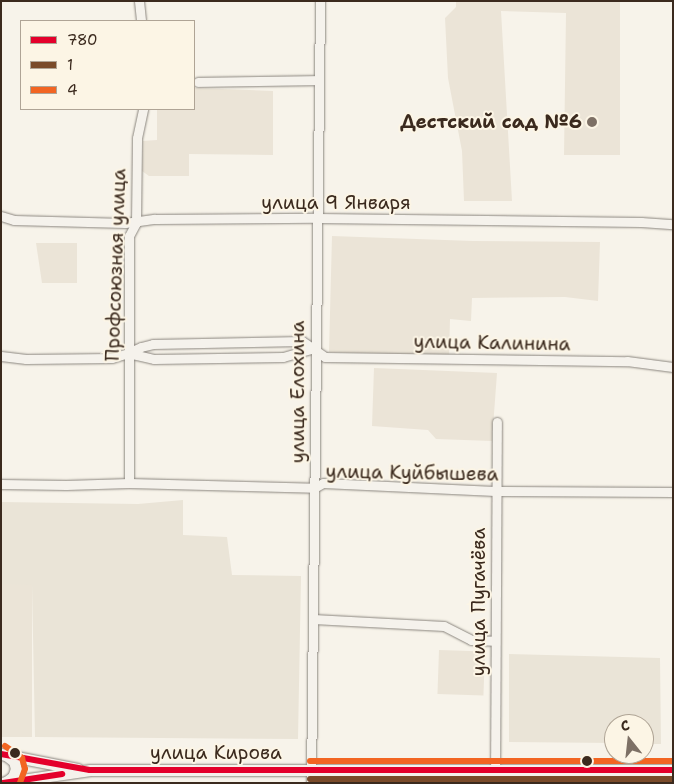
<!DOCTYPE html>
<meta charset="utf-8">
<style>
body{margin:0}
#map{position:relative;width:674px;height:784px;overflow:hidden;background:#f7f3ea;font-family:"Shantell Sans",sans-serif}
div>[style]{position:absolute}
.built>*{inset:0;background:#ebe4d7;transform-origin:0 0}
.green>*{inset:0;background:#eae4d7}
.roads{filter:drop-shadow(0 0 1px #8b867f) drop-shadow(0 0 1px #8b867f)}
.minor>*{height:9px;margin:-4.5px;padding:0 4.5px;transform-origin:4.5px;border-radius:4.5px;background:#f5f2ec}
.major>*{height:11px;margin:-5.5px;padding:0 5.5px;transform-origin:5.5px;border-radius:5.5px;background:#f5f2ec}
.bus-1>*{height:6px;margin:-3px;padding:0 3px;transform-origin:3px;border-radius:3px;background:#e4002b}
.bus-2>*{height:6px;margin:-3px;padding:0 3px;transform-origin:3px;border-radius:3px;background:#7a4b2a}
.bus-3>*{height:6px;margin:-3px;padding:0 3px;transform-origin:3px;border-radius:3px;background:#f26522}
.dots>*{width:14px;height:14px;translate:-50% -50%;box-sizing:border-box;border:2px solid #fcf5e5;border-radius:50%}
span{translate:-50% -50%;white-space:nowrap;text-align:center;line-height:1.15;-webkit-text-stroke:4px #fcf5e5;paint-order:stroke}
.poi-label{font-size:19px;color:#3b2a1e;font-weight:700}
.right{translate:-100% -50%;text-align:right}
.street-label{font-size:19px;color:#3b2a1e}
.frame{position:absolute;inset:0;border:2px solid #3b2a1e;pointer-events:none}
.legend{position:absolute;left:20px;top:20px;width:175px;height:90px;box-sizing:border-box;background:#fcf5e5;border:1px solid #afa495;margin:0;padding:6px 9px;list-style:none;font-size:15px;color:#3b2a1e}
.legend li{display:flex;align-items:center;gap:10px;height:25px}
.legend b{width:25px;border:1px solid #afa495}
.north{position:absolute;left:604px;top:714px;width:50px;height:50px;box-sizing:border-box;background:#fcf5e5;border:1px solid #afa495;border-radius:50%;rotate:344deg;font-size:14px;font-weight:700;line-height:20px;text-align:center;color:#3b2a1e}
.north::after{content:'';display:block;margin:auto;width:18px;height:22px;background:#7d7065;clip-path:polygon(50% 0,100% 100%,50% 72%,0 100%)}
</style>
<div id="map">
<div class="built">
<i style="clip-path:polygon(456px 1px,620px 1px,620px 155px,564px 155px,566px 13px,501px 11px,512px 201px,464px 201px,462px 151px,448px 78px,445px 18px,456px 7px)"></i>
<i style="clip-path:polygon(194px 88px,273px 91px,273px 155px,189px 154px,189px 176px,149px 176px,142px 171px,143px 141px,157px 140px,157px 109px,194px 109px)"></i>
<i style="clip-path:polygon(332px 236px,473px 241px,600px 242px,598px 301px,565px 297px,472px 298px,471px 321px,450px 319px,449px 356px,329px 352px)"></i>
<i style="clip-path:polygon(36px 243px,77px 243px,77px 283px,42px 283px)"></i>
<i style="clip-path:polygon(374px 368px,497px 373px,492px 441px,436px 439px,428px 430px,372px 426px)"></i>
<i style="left:1px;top:584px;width:31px;height:153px"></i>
<i style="left:439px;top:650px;width:46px;height:44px;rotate:2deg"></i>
</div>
<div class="green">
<i style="clip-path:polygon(183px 500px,183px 535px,227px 537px,232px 575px,301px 576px,298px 739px,35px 737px,32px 585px,1px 584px,1px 502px,138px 504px)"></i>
<i style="clip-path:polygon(509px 654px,660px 658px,661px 744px,644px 744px,644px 724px,614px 724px,614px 743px,509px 742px)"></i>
</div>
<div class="roads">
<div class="minor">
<i style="left:139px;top:1px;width:20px;rotate:84deg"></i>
<i style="left:198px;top:82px;width:121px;rotate:-0.9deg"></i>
<i style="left:1px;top:216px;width:14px;rotate:17deg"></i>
<i style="left:14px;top:220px;width:111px;rotate:1.5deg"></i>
<i style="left:125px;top:223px;width:30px;rotate:-8deg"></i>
<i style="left:155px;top:219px;width:162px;rotate:-0.4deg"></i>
<i style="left:317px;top:218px;width:324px;rotate:0.7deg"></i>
<i style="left:641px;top:222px;width:32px;rotate:4deg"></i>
<i style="left:128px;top:353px;width:14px;rotate:-25deg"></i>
<i style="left:141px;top:347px;width:12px;rotate:-14deg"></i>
<i style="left:153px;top:344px;width:149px;rotate:-1.2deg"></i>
<i style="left:302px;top:341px;width:28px;rotate:35deg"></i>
<i style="left:325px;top:357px;width:302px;rotate:0.8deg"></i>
<i style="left:627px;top:361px;width:46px;rotate:7.4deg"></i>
<i style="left:1px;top:356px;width:25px;rotate:7deg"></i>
<i style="left:26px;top:359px;width:86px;rotate:-0.7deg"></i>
<i style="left:112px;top:358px;width:17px;rotate:-17deg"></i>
<i style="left:128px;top:353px;width:27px;rotate:13deg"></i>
<i style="left:154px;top:359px;width:129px;rotate:-0.9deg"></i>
<i style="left:283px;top:357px;width:32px;rotate:-16deg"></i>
<i style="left:129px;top:483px;width:247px;rotate:-90deg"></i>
<i style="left:129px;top:236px;width:15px;rotate:-62deg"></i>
<i style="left:136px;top:223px;width:85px;rotate:-89.3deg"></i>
<i style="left:137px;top:138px;width:30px;rotate:-78deg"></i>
<i style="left:1px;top:484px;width:65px;rotate:0.9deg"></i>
<i style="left:66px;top:485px;width:63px;rotate:-1.8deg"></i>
<i style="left:129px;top:483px;width:185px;rotate:1.5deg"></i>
<i style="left:314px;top:488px;width:10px;rotate:-29deg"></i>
<i style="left:323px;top:483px;width:172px;rotate:2.7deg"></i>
<i style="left:495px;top:491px;width:178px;rotate:0.3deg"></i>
<i style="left:313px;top:619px;width:131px;rotate:3.1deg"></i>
<i style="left:444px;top:626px;width:30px;rotate:27deg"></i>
<i style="left:471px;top:640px;width:23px;rotate:2deg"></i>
<i style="left:311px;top:783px;width:782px;rotate:-89.34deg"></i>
<i style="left:495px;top:783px;width:361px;rotate:-89.7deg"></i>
</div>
<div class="major">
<i style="left:1px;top:754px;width:78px;rotate:11deg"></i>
<i style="left:6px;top:755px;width:10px;rotate:37deg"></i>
<i style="left:14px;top:761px;width:8px;rotate:76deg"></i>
<i style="left:16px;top:769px;width:9px;rotate:111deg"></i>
<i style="left:13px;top:777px;width:9px;rotate:144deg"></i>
<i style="left:1px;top:783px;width:90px;rotate:-8.3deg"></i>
<i style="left:90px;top:770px;width:583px"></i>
</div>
</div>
<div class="bus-1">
<i style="left:1px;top:754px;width:90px;rotate:10.2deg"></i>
<i style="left:90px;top:770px;width:583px"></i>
<i style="left:3px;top:783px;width:60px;rotate:-8.7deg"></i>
</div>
<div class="bus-2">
<i style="left:310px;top:779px;width:363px"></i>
</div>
<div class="bus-3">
<i style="left:5px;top:746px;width:21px;rotate:35deg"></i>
<i style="left:22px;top:758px;width:11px;rotate:75deg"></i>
<i style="left:25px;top:769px;width:15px;rotate:110deg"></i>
<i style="left:310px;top:761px;width:363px"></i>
</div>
<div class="dots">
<i style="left:592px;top:122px;background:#7d7065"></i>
<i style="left:15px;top:753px;background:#3b2a1e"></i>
<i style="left:587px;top:761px;background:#3b2a1e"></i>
</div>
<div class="poi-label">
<span class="right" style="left:582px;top:122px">Дестский сад №6</span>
</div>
<div class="street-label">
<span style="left:336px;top:203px">улица 9 Января</span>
<span style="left:116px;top:265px;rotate:-88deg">Профсоюзная улица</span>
<span style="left:492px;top:343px;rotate:1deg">улица Калинина</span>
<span style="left:298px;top:392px;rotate:-90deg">улица Елохина</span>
<span style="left:412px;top:473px;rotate:1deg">улица Куйбышева</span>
<span style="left:479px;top:602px;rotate:-90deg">улица Пугачёва</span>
<span style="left:216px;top:753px">улица Кирова</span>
</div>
<div class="frame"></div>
<ul class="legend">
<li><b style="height:6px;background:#e4002b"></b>780</li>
<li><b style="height:6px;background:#7a4b2a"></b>1</li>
<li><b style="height:6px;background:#f26522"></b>4</li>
</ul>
<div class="north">С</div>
</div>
